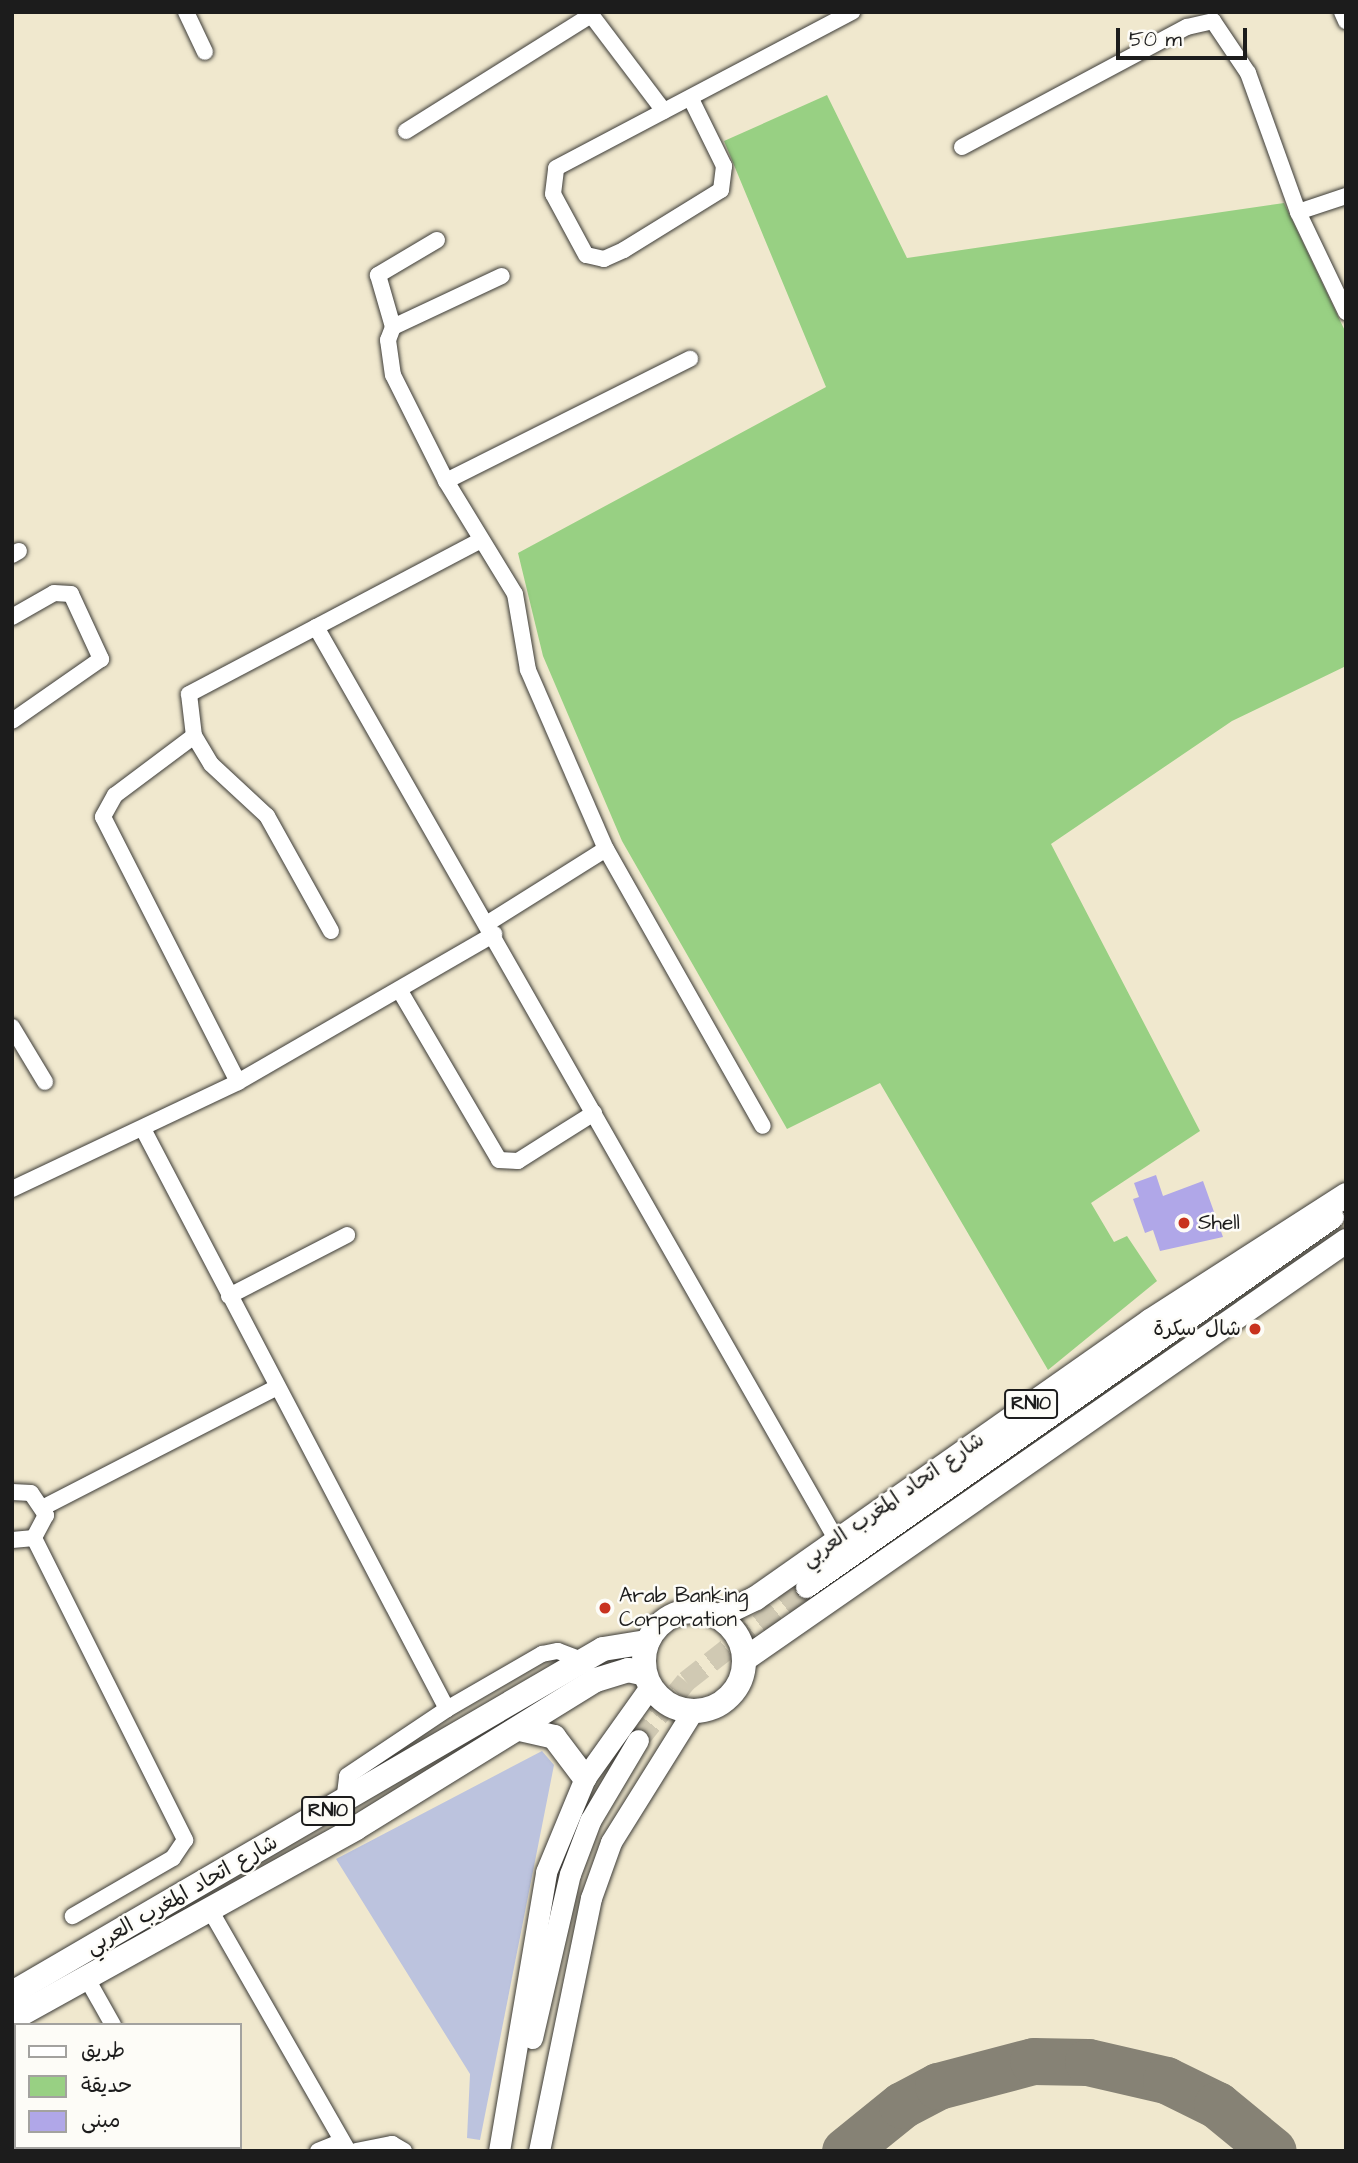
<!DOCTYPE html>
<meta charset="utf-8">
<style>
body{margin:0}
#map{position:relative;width:1358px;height:2163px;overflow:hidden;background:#f0e8ce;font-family:"Architects Daughter","Playpen Sans Arabic",sans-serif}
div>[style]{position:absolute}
.industrial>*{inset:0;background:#bcc3de}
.green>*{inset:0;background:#98d083}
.taxiway>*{height:47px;margin:-23.5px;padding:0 23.5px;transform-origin:23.5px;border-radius:23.5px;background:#868275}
.building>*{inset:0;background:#b0a7e8}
.secondary-tunnel>*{height:21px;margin-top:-10.5px;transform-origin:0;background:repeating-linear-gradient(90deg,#d0c9b3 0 21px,transparent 0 31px)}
.roads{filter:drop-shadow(0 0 2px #3c3b37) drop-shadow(0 0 2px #3c3b37)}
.street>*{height:16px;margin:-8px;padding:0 8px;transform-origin:8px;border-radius:8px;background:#fff}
.secondary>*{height:21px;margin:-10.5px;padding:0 10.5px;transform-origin:10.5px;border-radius:10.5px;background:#fff}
.primary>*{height:24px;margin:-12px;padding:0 12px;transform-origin:12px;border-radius:12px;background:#fff}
.primary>.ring{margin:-12px;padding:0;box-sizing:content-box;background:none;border:24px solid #fff;border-radius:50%}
.dots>*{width:19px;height:19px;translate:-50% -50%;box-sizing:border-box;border:4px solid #fdfcf7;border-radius:50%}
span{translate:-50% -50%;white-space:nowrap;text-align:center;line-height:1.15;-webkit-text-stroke:5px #fdfcf7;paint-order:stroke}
.shield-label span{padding:2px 5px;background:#fdfcf7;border:2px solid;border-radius:5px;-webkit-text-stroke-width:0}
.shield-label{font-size:19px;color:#1c1c1c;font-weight:700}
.poi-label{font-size:21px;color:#1c1c1c}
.left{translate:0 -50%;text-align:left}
.right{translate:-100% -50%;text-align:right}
.street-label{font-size:21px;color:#1c1c1c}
.frame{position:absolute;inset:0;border:14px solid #1c1c1c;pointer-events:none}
.legend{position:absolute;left:14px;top:2023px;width:228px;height:126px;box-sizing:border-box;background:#fdfcf7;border:2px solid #a3a29f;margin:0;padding:9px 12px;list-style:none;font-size:21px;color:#1c1c1c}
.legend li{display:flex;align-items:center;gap:14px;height:35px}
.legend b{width:35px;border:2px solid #a3a29f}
.scale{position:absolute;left:1116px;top:28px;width:131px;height:32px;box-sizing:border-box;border:4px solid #1c1c1c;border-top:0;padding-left:9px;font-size:21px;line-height:24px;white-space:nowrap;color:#1c1c1c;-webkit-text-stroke:5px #fdfcf7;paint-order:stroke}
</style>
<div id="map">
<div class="industrial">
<i style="clip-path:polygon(542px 1751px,554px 1765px,480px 2140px,467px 2138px,470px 2074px,336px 1859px)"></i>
</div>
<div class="green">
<i style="clip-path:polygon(827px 95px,907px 258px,1284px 203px,1346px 333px,1346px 666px,1232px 721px,1051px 844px,1200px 1131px,1091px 1203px,1114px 1242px,1127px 1236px,1157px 1281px,1048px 1370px,880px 1083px,787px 1129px,622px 841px,543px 656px,518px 553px,826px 387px,724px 141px)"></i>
</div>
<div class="taxiway">
<i style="left:845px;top:2151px;width:73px;rotate:-38.9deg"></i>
<i style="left:902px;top:2105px;width:41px;rotate:-27.8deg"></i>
<i style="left:938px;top:2086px;width:98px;rotate:-14.7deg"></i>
<i style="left:1033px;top:2061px;width:55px;rotate:1deg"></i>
<i style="left:1088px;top:2062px;width:80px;rotate:13deg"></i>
<i style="left:1166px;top:2080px;width:57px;rotate:26.1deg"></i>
<i style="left:1217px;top:2105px;width:72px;rotate:39.4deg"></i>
</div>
<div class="building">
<i style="clip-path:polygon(1156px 1175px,1163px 1196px,1203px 1181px,1223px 1237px,1160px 1251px,1153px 1230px,1145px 1233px,1133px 1199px,1139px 1197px,1134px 1183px)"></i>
</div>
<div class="secondary-tunnel">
<i style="left:638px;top:1740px;width:76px;rotate:-50.9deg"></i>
<i style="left:686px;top:1681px;width:152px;rotate:-38.1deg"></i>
</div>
<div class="roads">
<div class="street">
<i style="left:186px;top:12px;width:44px;rotate:64.6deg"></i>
<i style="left:589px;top:12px;width:124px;rotate:52.9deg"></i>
<i style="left:1342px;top:12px;width:10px;rotate:66deg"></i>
<i style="left:691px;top:99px;width:75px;rotate:63.8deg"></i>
<i style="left:724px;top:166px;width:24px;rotate:97deg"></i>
<i style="left:721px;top:190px;width:114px;rotate:148.3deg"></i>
<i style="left:624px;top:250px;width:22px;rotate:156deg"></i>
<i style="left:604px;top:259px;width:18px;rotate:-167deg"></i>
<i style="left:586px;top:255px;width:69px;rotate:-118.4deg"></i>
<i style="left:553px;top:194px;width:26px;rotate:-83deg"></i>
<i style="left:556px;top:168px;width:335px;rotate:-27.8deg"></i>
<i style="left:406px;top:131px;width:218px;rotate:-32.1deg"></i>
<i style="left:962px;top:147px;width:255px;rotate:-28.1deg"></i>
<i style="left:1187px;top:27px;width:27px;rotate:-13deg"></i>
<i style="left:1213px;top:21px;width:63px;rotate:56.1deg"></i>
<i style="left:1248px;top:73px;width:148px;rotate:70.2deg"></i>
<i style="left:1298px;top:212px;width:111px;rotate:64.4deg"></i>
<i style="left:1298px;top:212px;width:51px;rotate:-18.4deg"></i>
<i style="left:437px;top:240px;width:69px;rotate:149.3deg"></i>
<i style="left:378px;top:275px;width:54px;rotate:73.9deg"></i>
<i style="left:393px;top:327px;width:14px;rotate:111deg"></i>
<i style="left:388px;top:340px;width:35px;rotate:82deg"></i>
<i style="left:393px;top:375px;width:119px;rotate:63.4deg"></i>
<i style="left:446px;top:481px;width:132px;rotate:58.6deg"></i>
<i style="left:515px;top:594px;width:77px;rotate:80.3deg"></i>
<i style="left:528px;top:670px;width:195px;rotate:66.5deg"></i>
<i style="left:606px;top:849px;width:318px;rotate:60.5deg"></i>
<i style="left:393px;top:327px;width:120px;rotate:-25.1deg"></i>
<i style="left:446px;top:481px;width:273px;rotate:-26.6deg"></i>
<i style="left:12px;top:555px;width:8px;rotate:-30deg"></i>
<i style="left:12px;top:617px;width:48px;rotate:-29.7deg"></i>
<i style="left:54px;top:593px;width:17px;rotate:3deg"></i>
<i style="left:71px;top:594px;width:72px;rotate:65.2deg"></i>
<i style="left:101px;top:659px;width:108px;rotate:145.1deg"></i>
<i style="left:316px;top:627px;width:1050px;rotate:60.31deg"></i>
<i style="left:194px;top:736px;width:99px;rotate:143.2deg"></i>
<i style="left:115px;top:795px;width:25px;rotate:119deg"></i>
<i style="left:103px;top:817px;width:297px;rotate:63deg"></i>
<i style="left:488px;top:923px;width:139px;rotate:-32.1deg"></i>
<i style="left:331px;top:931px;width:132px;rotate:-119.1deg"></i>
<i style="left:267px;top:816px;width:76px;rotate:-137.1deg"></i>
<i style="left:211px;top:764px;width:33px;rotate:-121deg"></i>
<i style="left:194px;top:736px;width:42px;rotate:-96.8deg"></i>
<i style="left:189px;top:694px;width:330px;rotate:-27.8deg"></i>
<i style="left:400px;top:991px;width:196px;rotate:59.6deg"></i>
<i style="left:499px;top:1160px;width:19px;rotate:3deg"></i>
<i style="left:518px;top:1161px;width:90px;rotate:-32.3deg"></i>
<i style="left:12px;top:1027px;width:64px;rotate:59deg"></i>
<i style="left:143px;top:1129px;width:655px;rotate:62.34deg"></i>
<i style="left:12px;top:1189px;width:250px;rotate:-25.3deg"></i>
<i style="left:238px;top:1082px;width:296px;rotate:-30deg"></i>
<i style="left:229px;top:1296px;width:133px;rotate:-27.3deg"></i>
<i style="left:12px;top:1492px;width:19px;rotate:3deg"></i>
<i style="left:31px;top:1493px;width:27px;rotate:56deg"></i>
<i style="left:46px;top:1515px;width:26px;rotate:118deg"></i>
<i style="left:34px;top:1538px;width:22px;rotate:175deg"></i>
<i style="left:44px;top:1507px;width:261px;rotate:-27.2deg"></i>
<i style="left:34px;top:1538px;width:338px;rotate:63.4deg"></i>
<i style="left:185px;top:1840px;width:22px;rotate:124deg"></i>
<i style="left:173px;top:1858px;width:116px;rotate:149.9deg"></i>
<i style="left:344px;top:1802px;width:26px;rotate:-83deg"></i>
<i style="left:347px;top:1776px;width:120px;rotate:-33.8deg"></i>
<i style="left:447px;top:1709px;width:110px;rotate:-30.1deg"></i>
<i style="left:542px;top:1654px;width:16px;rotate:-11deg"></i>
<i style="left:558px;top:1651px;width:28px;rotate:21deg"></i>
<i style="left:209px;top:1908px;width:280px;rotate:60.2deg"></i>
<i style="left:86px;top:1977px;width:55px;rotate:60.6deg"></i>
<i style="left:183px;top:2147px;width:4px;rotate:63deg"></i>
<i style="left:318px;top:2151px;width:22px;rotate:-22deg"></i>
<i style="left:356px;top:2151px;width:37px;rotate:-11deg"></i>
<i style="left:392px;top:2144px;width:14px;rotate:30deg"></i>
</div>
<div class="secondary">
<i style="left:806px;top:1587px;width:644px;rotate:-35.07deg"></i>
<i style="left:532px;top:2038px;width:168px;rotate:-77deg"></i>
<i style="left:570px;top:1874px;width:57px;rotate:-69.3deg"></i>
<i style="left:590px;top:1821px;width:94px;rotate:-59.3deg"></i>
<i style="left:499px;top:2151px;width:283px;rotate:-80.4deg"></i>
<i style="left:546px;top:1872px;width:102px;rotate:-67.5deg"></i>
<i style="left:585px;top:1778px;width:112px;rotate:-54.5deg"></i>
<i style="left:539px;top:2151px;width:258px;rotate:-78.4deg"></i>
<i style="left:591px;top:1898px;width:59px;rotate:-70.3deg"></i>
<i style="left:611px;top:1842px;width:155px;rotate:-58deg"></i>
</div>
<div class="primary">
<i class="ring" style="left:644px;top:1611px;width:76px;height:76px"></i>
<i style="left:719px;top:1616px;width:41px;rotate:-25.9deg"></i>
<i style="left:756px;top:1598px;width:482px;rotate:-35.1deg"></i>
<i style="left:1150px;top:1321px;width:233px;rotate:-32.7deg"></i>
<i style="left:745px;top:1659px;width:732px;rotate:-34.82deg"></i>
<i style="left:520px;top:1729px;width:35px;rotate:13deg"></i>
<i style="left:554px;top:1737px;width:51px;rotate:52.9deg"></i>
<i style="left:12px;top:1993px;width:684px;rotate:-30.2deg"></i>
<i style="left:603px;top:1649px;width:45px;rotate:-9deg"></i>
<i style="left:12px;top:2019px;width:393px;rotate:-29deg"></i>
<i style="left:356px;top:1828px;width:282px;rotate:-31.7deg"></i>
<i style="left:596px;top:1680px;width:34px;rotate:-17deg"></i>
<i style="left:628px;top:1670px;width:17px;rotate:13deg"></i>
</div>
</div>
<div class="dots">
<i style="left:1184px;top:1223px;background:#c8321e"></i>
<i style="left:1255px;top:1329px;background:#c8321e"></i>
<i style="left:605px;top:1608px;background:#c8321e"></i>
</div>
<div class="shield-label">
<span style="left:1031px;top:1404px">RN10</span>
<span style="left:328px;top:1811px">RN10</span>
</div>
<div class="poi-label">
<span class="left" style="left:1198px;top:1223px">Shell</span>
<span class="right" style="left:1241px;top:1329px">شال سكرة</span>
<span class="left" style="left:619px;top:1608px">Arab Banking<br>Corporation</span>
</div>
<div class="street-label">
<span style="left:893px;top:1500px;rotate:-35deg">شارع اتحاد المغرب العربي</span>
<span style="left:182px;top:1895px;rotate:-30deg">شارع اتحاد المغرب العربي</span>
</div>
<div class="frame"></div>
<ul class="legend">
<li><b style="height:9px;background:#fff"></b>طريق</li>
<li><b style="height:19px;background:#98d083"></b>حديقة</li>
<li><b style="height:19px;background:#b0a7e8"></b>مبنى</li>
</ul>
<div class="scale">50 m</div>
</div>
